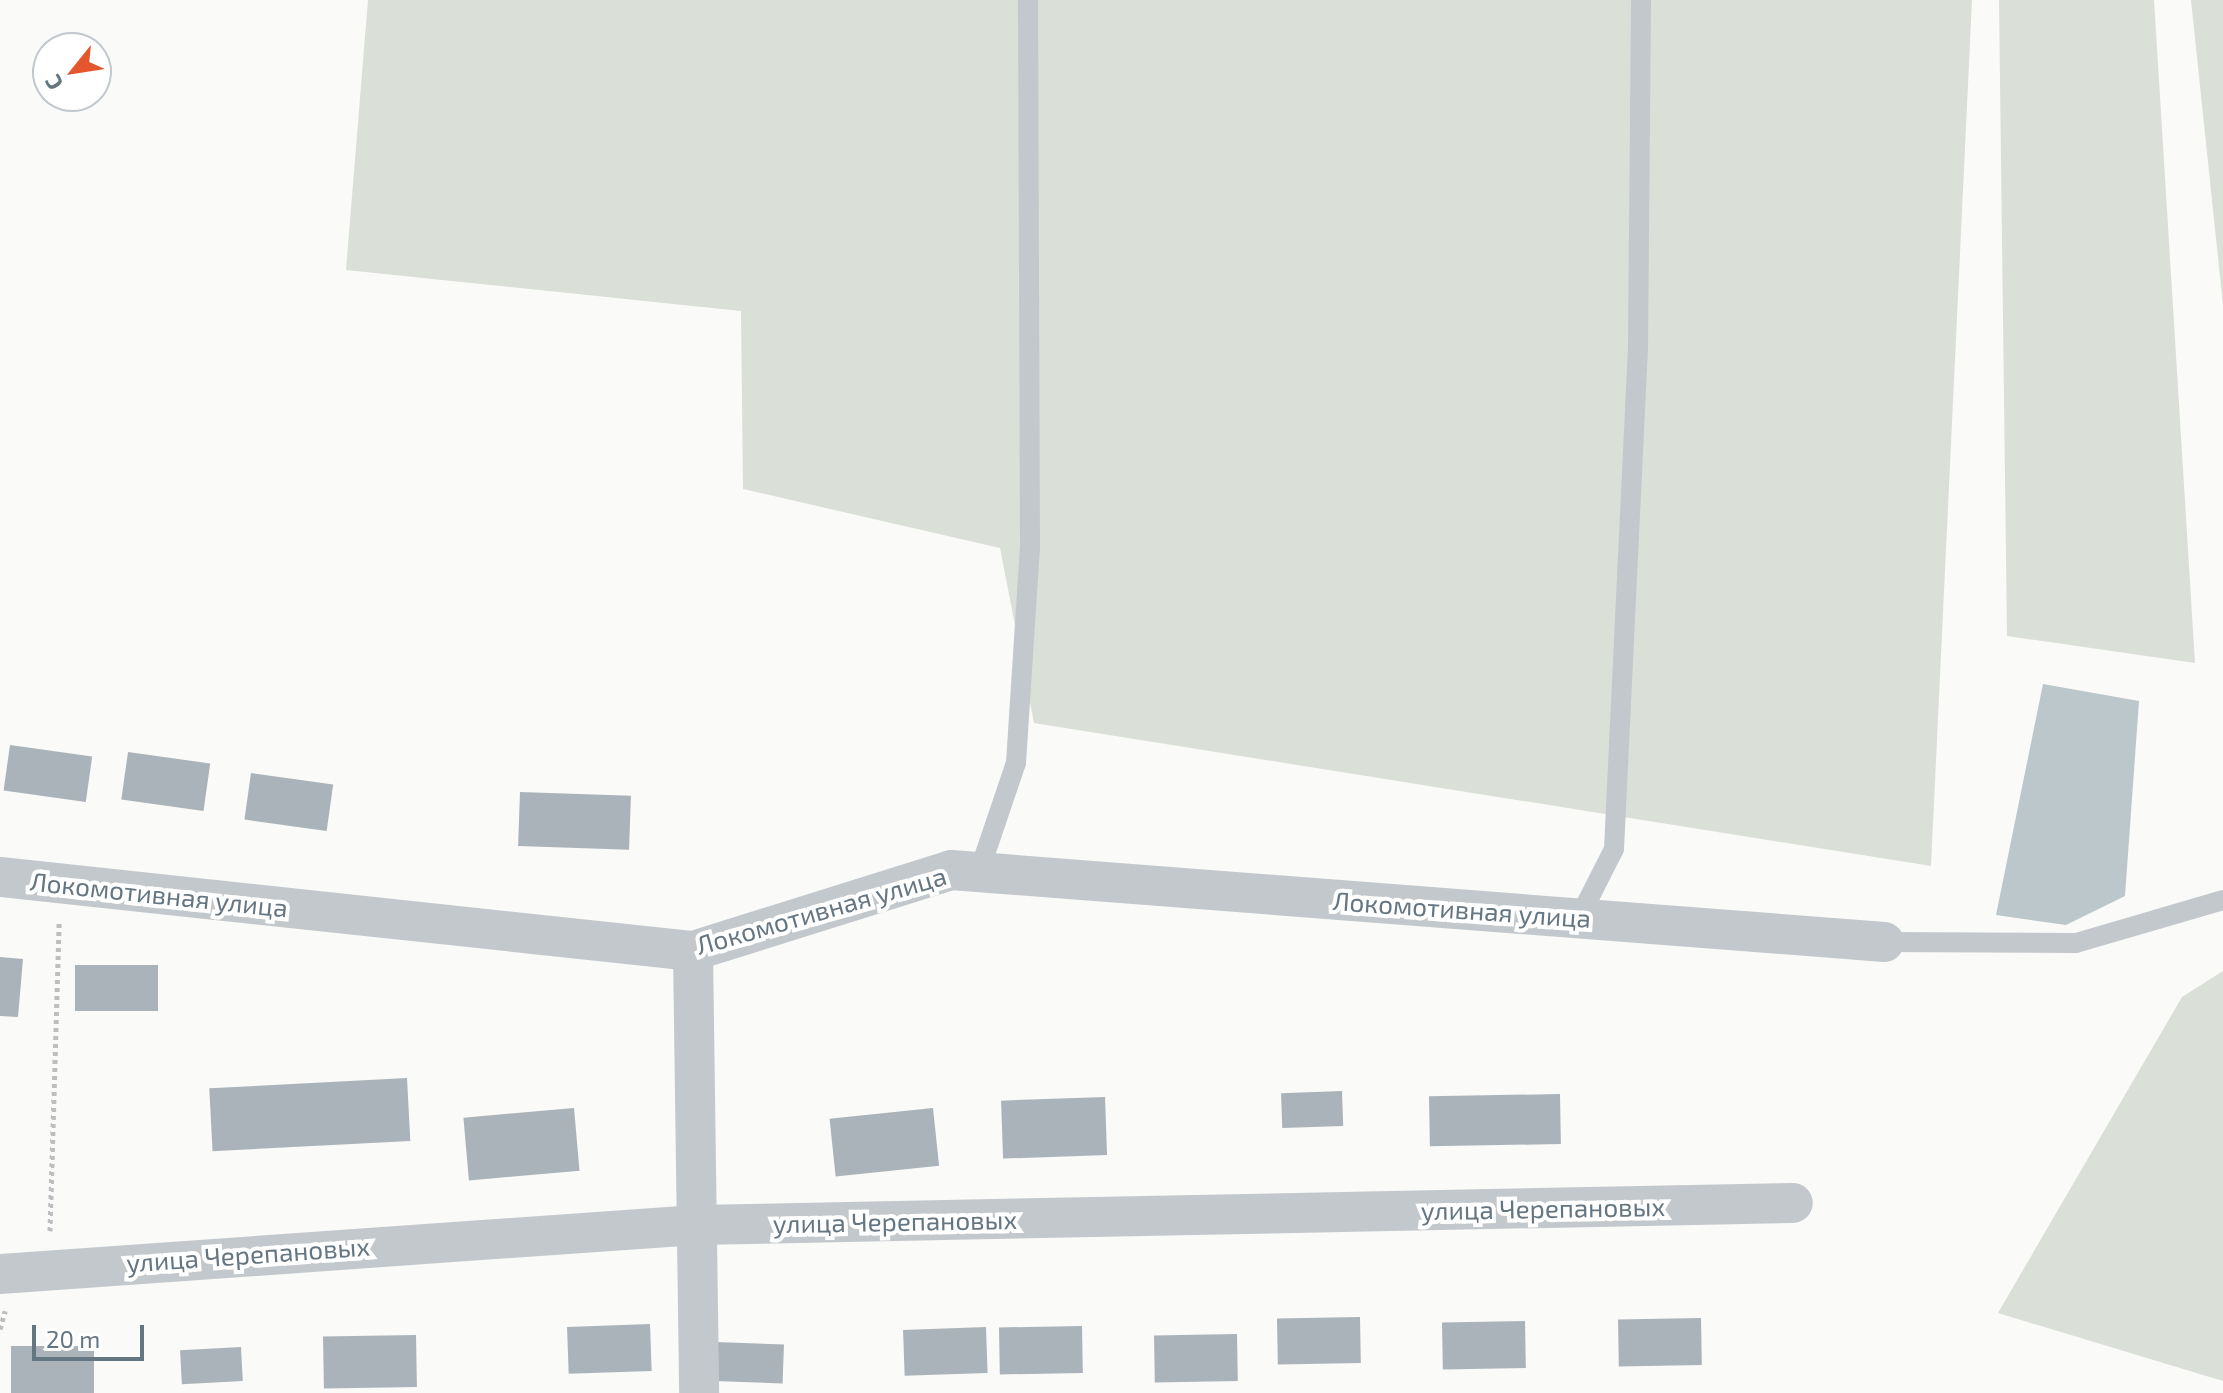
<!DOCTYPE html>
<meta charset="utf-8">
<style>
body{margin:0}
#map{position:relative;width:2223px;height:1393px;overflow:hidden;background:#fafaf8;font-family:"Exo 2",sans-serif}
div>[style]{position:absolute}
.green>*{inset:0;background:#dadfd7}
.water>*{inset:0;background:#bbc7cb}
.building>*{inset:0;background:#aab3b9;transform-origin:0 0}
.path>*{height:5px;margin-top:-2.5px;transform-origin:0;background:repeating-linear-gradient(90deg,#bbbfc2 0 4px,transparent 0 8px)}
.service>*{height:20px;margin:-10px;padding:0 10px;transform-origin:10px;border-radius:10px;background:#c3c8cc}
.minor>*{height:40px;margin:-20px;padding:0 20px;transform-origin:20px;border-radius:20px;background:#c3c8cc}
span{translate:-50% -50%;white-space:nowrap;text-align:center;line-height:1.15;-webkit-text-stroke:8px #fff;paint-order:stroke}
.street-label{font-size:26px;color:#657683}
.north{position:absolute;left:32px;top:32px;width:80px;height:80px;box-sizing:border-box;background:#fff;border:2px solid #c1c8cd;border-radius:50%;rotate:240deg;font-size:22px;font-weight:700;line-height:32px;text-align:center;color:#657683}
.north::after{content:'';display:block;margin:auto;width:28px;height:36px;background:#e4572e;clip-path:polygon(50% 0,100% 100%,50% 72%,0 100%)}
.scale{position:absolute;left:32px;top:1325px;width:112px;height:36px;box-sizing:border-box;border:4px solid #657683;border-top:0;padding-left:10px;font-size:24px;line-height:28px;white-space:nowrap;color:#657683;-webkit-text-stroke:6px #fff;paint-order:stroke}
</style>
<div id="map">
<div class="green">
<i style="clip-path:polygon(368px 0,1972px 0,1931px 866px,1034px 723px,1000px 548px,743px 489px,741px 311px,346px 270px)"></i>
<i style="clip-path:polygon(1999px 0,2154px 0,2195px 663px,2007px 636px)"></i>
<i style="clip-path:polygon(2191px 0,2223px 0,2223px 305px)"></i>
<i style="clip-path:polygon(2223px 971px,2223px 1381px,1998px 1313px,2182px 997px)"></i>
</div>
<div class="water">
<i style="clip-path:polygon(2043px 684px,2139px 701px,2125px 896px,2066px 925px,1996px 915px)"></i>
</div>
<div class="building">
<i style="left:10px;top:745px;width:83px;height:46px;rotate:8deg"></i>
<i style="left:128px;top:752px;width:83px;height:48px;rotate:8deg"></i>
<i style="left:251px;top:773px;width:83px;height:47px;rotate:8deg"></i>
<i style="left:520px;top:792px;width:111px;height:54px;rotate:2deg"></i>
<i style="clip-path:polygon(0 957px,23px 959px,18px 1017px,0 1016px)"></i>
<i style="left:75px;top:965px;width:83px;height:46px"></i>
<i style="left:407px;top:1078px;width:63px;height:198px;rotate:87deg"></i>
<i style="left:1342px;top:1091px;width:35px;height:61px;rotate:88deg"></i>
<i style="left:1560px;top:1094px;width:50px;height:131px;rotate:89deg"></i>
<i style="left:1105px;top:1097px;width:58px;height:104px;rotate:88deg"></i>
<i style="left:574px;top:1108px;width:63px;height:111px;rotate:85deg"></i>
<i style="left:933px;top:1108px;width:58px;height:104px;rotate:84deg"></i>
<i style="left:1360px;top:1317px;width:46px;height:83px;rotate:89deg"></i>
<i style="left:1701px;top:1318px;width:47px;height:83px;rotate:89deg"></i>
<i style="left:1525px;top:1321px;width:47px;height:83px;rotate:89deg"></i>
<i style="left:650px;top:1324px;width:47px;height:83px;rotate:88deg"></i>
<i style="left:1082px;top:1326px;width:47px;height:83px;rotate:89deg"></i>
<i style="left:986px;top:1327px;width:46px;height:83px;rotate:88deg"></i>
<i style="left:1237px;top:1334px;width:47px;height:83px;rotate:89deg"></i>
<i style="left:416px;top:1335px;width:52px;height:93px;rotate:89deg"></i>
<i style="left:715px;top:1342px;width:69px;height:39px;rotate:2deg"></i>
<i style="left:94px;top:1346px;width:47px;height:83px;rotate:90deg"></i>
<i style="left:241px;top:1347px;width:34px;height:61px;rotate:87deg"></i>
</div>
<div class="path">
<i style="left:50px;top:1231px;width:309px;rotate:-88.3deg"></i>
<i style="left:0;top:1329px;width:19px;rotate:-74deg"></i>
</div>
<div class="service">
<i style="left:979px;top:872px;width:115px;rotate:-71.3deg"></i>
<i style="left:1016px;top:763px;width:215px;rotate:-86.3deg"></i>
<i style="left:1030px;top:548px;width:548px;rotate:-90.21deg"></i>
<i style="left:1579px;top:918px;width:77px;rotate:-63.1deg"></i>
<i style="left:1614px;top:849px;width:503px;rotate:-87.26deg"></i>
<i style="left:1638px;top:347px;width:347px;rotate:-89.5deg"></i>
<i style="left:1884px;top:942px;width:192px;rotate:0.3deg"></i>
<i style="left:2076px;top:943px;width:153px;rotate:-16.3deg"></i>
</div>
<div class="minor">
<i style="left:0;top:877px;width:697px;rotate:6.1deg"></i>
<i style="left:693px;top:951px;width:270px;rotate:-17.4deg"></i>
<i style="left:951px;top:870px;width:936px;rotate:4.41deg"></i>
<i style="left:693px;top:951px;width:442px;rotate:89.2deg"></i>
<i style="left:0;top:1274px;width:698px;rotate:-4.03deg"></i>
<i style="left:696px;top:1225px;width:1097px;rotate:-1.15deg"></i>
</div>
<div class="street-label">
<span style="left:159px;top:894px;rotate:6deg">Локомотивная улица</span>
<span style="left:1462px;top:909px;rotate:4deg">Локомотивная улица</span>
<span style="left:821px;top:910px;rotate:-16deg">Локомотивная улица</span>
<span style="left:1543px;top:1208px;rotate:-1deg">улица Черепановых</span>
<span style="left:895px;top:1221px;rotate:-1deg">улица Черепановых</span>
<span style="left:248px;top:1254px;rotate:-4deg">улица Черепановых</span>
</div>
<div class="north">С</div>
<div class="scale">20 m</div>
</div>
